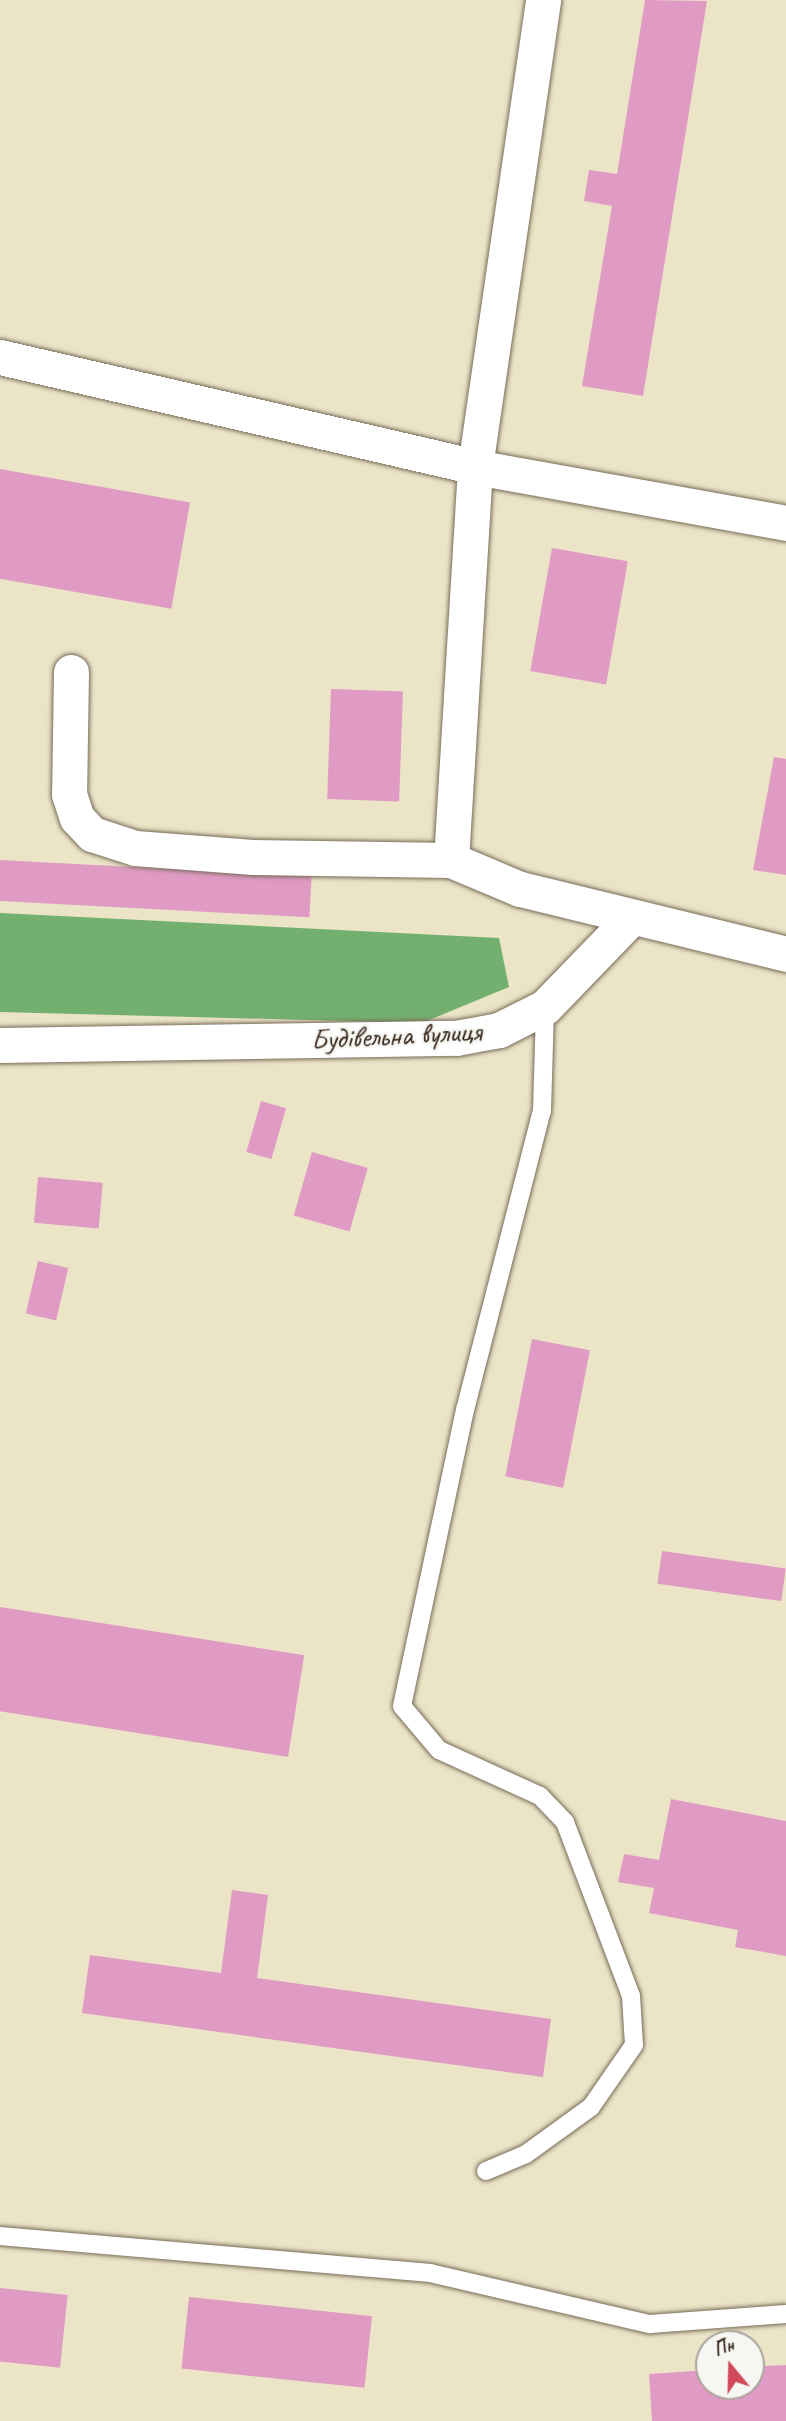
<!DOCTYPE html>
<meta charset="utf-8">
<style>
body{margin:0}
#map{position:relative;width:786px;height:2421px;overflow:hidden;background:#ebe4c7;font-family:Caveat,sans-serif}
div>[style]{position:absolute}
.forest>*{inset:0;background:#73b070}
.building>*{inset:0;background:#df9bc4;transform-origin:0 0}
.roads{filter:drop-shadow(0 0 2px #796b59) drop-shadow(0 0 2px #796b59)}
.lane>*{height:18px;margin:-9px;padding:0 9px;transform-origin:9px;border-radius:9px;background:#fff}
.street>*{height:35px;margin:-17.5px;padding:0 17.5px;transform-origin:17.5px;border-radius:17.5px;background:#fff}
span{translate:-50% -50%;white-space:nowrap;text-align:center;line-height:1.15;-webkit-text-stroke:5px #f6f6f2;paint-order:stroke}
.street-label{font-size:30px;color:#3b2a1e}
.north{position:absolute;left:695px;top:2330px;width:70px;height:70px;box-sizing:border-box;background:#f6f6f2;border:2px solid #aba49d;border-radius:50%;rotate:341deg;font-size:19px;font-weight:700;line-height:28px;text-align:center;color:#3b2a1e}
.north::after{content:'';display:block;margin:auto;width:24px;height:32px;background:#d1495b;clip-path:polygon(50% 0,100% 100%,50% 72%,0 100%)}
</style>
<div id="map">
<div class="forest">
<i style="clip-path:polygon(0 913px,499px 938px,509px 987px,422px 1023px,0 1012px)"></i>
</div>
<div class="building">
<i style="clip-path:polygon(645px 0,707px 1px,643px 396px,582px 386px,612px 206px,584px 201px,589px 170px,617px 174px)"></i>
<i style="left:0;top:469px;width:193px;height:108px;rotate:10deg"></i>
<i style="left:552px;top:548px;width:77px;height:125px;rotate:10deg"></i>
<i style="left:331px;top:689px;width:72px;height:110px;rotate:2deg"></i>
<i style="clip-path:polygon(774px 757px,786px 759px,786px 875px,753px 870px)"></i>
<i style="left:0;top:860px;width:312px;height:41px;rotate:3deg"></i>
<i style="left:261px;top:1101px;width:26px;height:53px;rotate:16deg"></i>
<i style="left:312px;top:1152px;width:58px;height:66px;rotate:16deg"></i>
<i style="left:38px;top:1177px;width:65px;height:46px;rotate:5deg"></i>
<i style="left:38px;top:1261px;width:31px;height:54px;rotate:13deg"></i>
<i style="left:532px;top:1339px;width:59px;height:140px;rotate:11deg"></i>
<i style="left:662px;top:1551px;width:125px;height:33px;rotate:8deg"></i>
<i style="left:0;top:1607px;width:308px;height:103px;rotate:9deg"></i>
<i style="clip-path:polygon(671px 1799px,786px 1821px,786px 1956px,735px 1947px,738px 1930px,649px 1913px,654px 1888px,618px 1882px,624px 1854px,659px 1860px)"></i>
<i style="clip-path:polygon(232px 1890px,268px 1895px,257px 1978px,551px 2019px,543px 2077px,82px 2013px,90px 1955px,221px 1973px)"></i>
<i style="left:0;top:2288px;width:68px;height:73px;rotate:6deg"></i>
<i style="left:189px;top:2297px;width:184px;height:72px;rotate:6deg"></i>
<i style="clip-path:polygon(786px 2365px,786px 2421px,652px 2421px,649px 2374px,709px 2370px,709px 2386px,751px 2386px,751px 2367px)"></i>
</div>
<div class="roads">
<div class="lane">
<i style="left:486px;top:2171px;width:43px;rotate:-23deg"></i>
<i style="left:526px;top:2154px;width:80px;rotate:-35.9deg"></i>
<i style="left:591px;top:2107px;width:75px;rotate:-55.3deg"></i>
<i style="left:634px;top:2045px;width:49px;rotate:-93.5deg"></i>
<i style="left:631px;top:1996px;width:186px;rotate:-110.8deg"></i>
<i style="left:565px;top:1822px;width:36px;rotate:-134deg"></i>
<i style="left:540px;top:1796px;width:111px;rotate:-155.5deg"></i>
<i style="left:439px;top:1750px;width:57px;rotate:-130.1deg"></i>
<i style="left:402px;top:1706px;width:303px;rotate:-78deg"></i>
<i style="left:465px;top:1410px;width:309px;rotate:-75.6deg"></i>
<i style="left:542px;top:1111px;width:104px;rotate:-88.3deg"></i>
<i style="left:0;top:2236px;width:432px;rotate:4.9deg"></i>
<i style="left:430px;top:2273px;width:226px;rotate:13.1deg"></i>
<i style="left:650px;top:2324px;width:136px;rotate:-4.2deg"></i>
</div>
<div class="street">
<i style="left:0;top:357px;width:488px;rotate:13deg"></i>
<i style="left:475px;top:467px;width:316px;rotate:10.2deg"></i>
<i style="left:71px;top:672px;width:122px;rotate:90.9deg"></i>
<i style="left:69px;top:794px;width:25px;rotate:72deg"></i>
<i style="left:77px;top:818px;width:22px;rotate:47deg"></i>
<i style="left:92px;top:834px;width:45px;rotate:18deg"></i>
<i style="left:135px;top:848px;width:118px;rotate:4.4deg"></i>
<i style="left:253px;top:857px;width:198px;rotate:0.9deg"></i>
<i style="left:451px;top:860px;width:75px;rotate:22.8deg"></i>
<i style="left:520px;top:889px;width:274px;rotate:13.7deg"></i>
<i style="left:451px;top:860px;width:394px;rotate:-86.5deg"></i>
<i style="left:475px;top:467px;width:472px;rotate:-81.7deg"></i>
<i style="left:0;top:1045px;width:456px;rotate:-0.9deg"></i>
<i style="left:456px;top:1038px;width:44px;rotate:-10.5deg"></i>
<i style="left:499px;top:1030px;width:51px;rotate:-26.6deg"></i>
<i style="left:545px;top:1007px;width:125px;rotate:-46deg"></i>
</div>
</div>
<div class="street-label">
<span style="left:396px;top:1035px;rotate:-3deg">Будівельна вулиця</span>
</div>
<div class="north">Пн</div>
</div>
